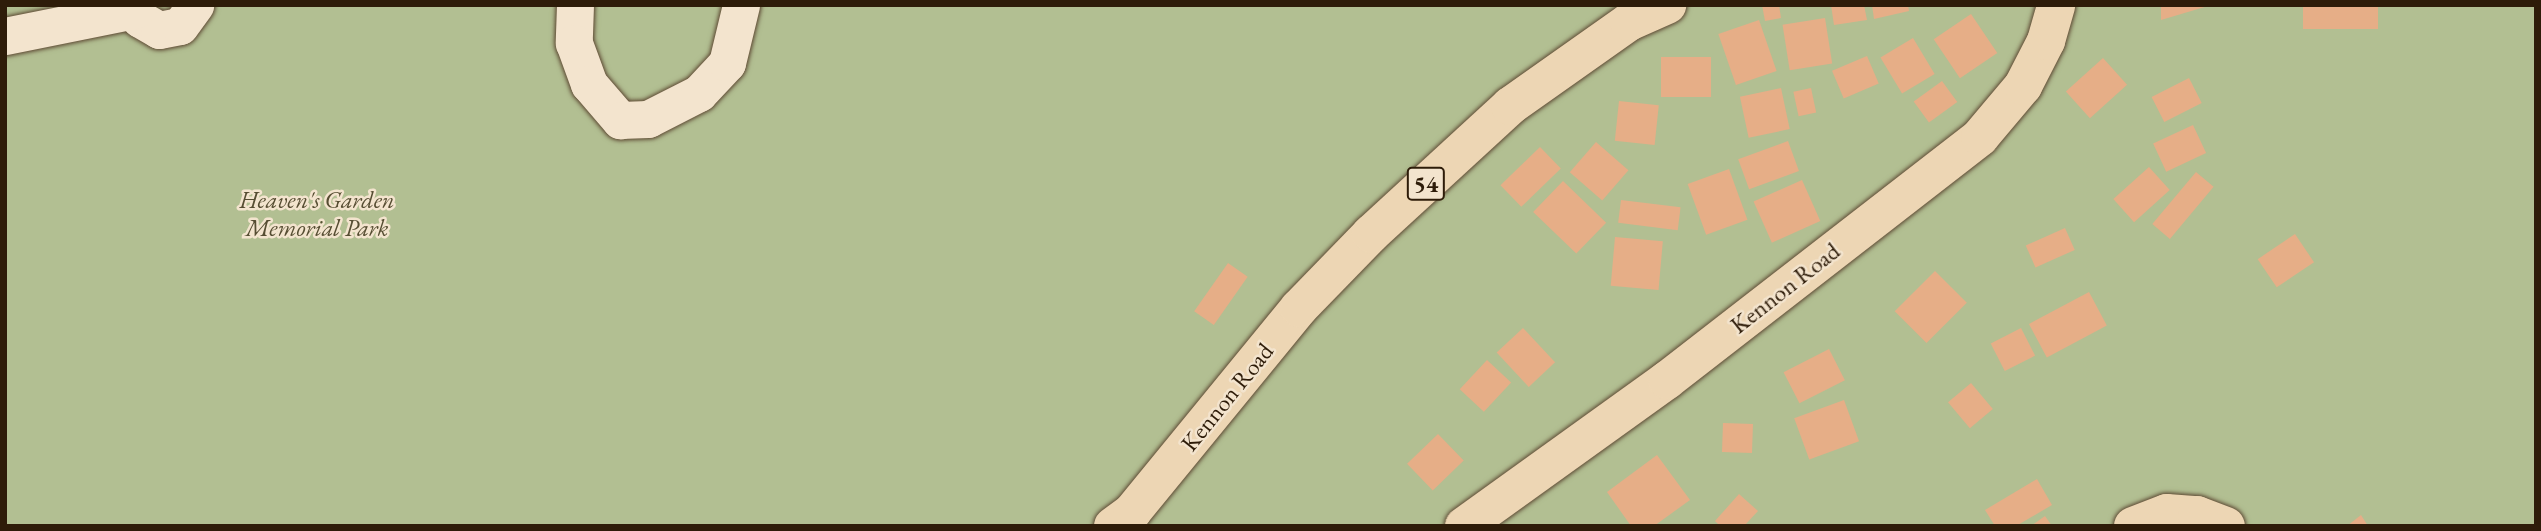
<!DOCTYPE html>
<style>
body{margin:0}
#map{position:relative;width:2541px;height:531px;overflow:hidden;background:#edd6b4;font-family:"EB Garamond",serif}
div>[style]{position:absolute}
.green>*{inset:0;background:#b2bf92;transform-origin:0 0}
.building>*{inset:0;background:#e6ae87;transform-origin:0 0}
.roads{filter:drop-shadow(0 0 2px #5e4a34) drop-shadow(0 0 2px #5e4a34)}
.minor>*{height:37px;margin:-18.5px;padding:0 18.5px;transform-origin:18.5px;border-radius:18.5px;background:#f3e4ce}
.trunk>*{height:38px;margin:-19px;padding:0 19px;transform-origin:19px;border-radius:19px;background:#edd6b4}
span{translate:-50% -50%;white-space:nowrap;text-align:center;line-height:1.15;-webkit-text-stroke:5px #f3e4ce;paint-order:stroke}
.shield-label span{padding:2px 5px;background:#f3e4ce;border:2px solid;border-radius:5px;-webkit-text-stroke-width:0}
.shield-label{font-size:23px;color:#2e1c09;font-weight:700}
.park-label{font-size:24px;color:#564d32;font-style:italic}
.street-label{font-size:24px;color:#2e1c09}
.frame{position:absolute;inset:0;border:7px solid #2e1c09;pointer-events:none}
</style>
<div id="map">
<div class="green">
<i style="left:5px;top:5px;width:2531px;height:521px"></i>
</div>
<div class="building">
<i style="clip-path:polygon(1762px 5px,1779px 5px,1781px 18px,1765px 21px)"></i>
<i style="clip-path:polygon(1831px 5px,1864px 5px,1867px 20px,1834px 25px)"></i>
<i style="clip-path:polygon(1872px 5px,1908px 5px,1909px 11px,1874px 19px)"></i>
<i style="clip-path:polygon(2161px 5px,2208px 5px,2208px 6px,2161px 20px)"></i>
<i style="left:2303px;top:5px;width:75px;height:24px"></i>
<i style="left:1971px;top:14px;width:47px;height:45px;rotate:56deg"></i>
<i style="left:1825px;top:18px;width:46px;height:43px;rotate:81deg"></i>
<i style="left:1759px;top:20px;width:54px;height:43px;rotate:71deg"></i>
<i style="left:1913px;top:38px;width:42px;height:38px;rotate:59deg"></i>
<i style="left:1867px;top:56px;width:30px;height:38px;rotate:67deg"></i>
<i style="left:1661px;top:57px;width:50px;height:40px"></i>
<i style="left:2103px;top:58px;width:36px;height:50px;rotate:48deg"></i>
<i style="left:2189px;top:78px;width:28px;height:42px;rotate:63deg"></i>
<i style="left:1942px;top:81px;width:26px;height:35px;rotate:54deg"></i>
<i style="left:1781px;top:88px;width:42px;height:42px;rotate:78deg"></i>
<i style="left:1811px;top:88px;width:25px;height:18px;rotate:78deg"></i>
<i style="left:1619px;top:101px;width:40px;height:40px;rotate:6deg"></i>
<i style="left:2193px;top:125px;width:31px;height:44px;rotate:65deg"></i>
<i style="left:1788px;top:141px;width:32px;height:53px;rotate:70deg"></i>
<i style="left:1596px;top:142px;width:43px;height:40px;rotate:41deg"></i>
<i style="left:1540px;top:147px;width:30px;height:55px;rotate:46deg"></i>
<i style="left:2149px;top:167px;width:31px;height:48px;rotate:48deg"></i>
<i style="left:1729px;top:169px;width:54px;height:44px;rotate:70deg"></i>
<i style="left:2196px;top:172px;width:23px;height:68px;rotate:40deg"></i>
<i style="left:1802px;top:180px;width:45px;height:53px;rotate:66deg"></i>
<i style="left:1563px;top:181px;width:60px;height:43px;rotate:44deg"></i>
<i style="left:1621px;top:200px;width:60px;height:23px;rotate:7deg"></i>
<i style="left:2065px;top:228px;width:24px;height:43px;rotate:66deg"></i>
<i style="left:2295px;top:234px;width:34px;height:45px;rotate:56deg"></i>
<i style="left:1615px;top:237px;width:48px;height:49px;rotate:5deg"></i>
<i style="left:1228px;top:263px;width:24px;height:59px;rotate:35deg"></i>
<i style="left:1935px;top:271px;width:45px;height:57px;rotate:45deg"></i>
<i style="left:2089px;top:292px;width:38px;height:68px;rotate:62deg"></i>
<i style="left:1523px;top:328px;width:47px;height:36px;rotate:47deg"></i>
<i style="left:2021px;top:328px;width:31px;height:34px;rotate:63deg"></i>
<i style="left:1829px;top:349px;width:35px;height:51px;rotate:63deg"></i>
<i style="left:1487px;top:360px;width:33px;height:40px;rotate:43deg"></i>
<i style="left:1971px;top:383px;width:34px;height:30px;rotate:50deg"></i>
<i style="left:1844px;top:400px;width:44px;height:53px;rotate:70deg"></i>
<i style="left:1723px;top:423px;width:30px;height:29px;rotate:2deg"></i>
<i style="left:1438px;top:434px;width:37px;height:43px;rotate:46deg"></i>
<i style="clip-path:polygon(1657px 455px,1690px 500px,1654px 526px,1631px 526px,1607px 492px)"></i>
<i style="clip-path:polygon(2037px 479px,2052px 505px,2016px 526px,1995px 526px,1985px 510px)"></i>
<i style="clip-path:polygon(1739px 494px,1758px 511px,1744px 526px,1720px 526px,1715px 521px)"></i>
<i style="clip-path:polygon(2361px 515px,2368px 526px,2347px 526px)"></i>
<i style="clip-path:polygon(2045px 516px,2052px 526px,2031px 526px)"></i>
</div>
<div class="roads">
<div class="minor">
<i style="left:134px;top:5px;width:15px;rotate:67deg"></i>
<i style="left:140px;top:19px;width:22px;rotate:30deg"></i>
<i style="left:159px;top:30px;width:21px;rotate:-11deg"></i>
<i style="left:180px;top:26px;width:26px;rotate:-54deg"></i>
<i style="left:575px;top:5px;width:38px;rotate:92deg"></i>
<i style="left:574px;top:43px;width:44px;rotate:69.9deg"></i>
<i style="left:589px;top:84px;width:48px;rotate:49.3deg"></i>
<i style="left:620px;top:120px;width:28px;rotate:-2deg"></i>
<i style="left:648px;top:119px;width:57px;rotate:-27deg"></i>
<i style="left:699px;top:93px;width:41px;rotate:-47deg"></i>
<i style="left:727px;top:63px;width:60px;rotate:-76.4deg"></i>
<i style="left:5px;top:36px;width:133px;rotate:-11.3deg"></i>
</div>
<div class="trunk">
<i style="left:1113px;top:526px;width:24px;rotate:-36deg"></i>
<i style="left:1132px;top:512px;width:264px;rotate:-50.7deg"></i>
<i style="left:1299px;top:308px;width:103px;rotate:-45.8deg"></i>
<i style="left:1371px;top:234px;width:189px;rotate:-42.6deg"></i>
<i style="left:1510px;top:106px;width:146px;rotate:-35.2deg"></i>
<i style="left:1629px;top:22px;width:42px;rotate:-24.1deg"></i>
<i style="left:1464px;top:526px;width:250px;rotate:-35.7deg"></i>
<i style="left:1667px;top:380px;width:396px;rotate:-37.8deg"></i>
<i style="left:1980px;top:137px;width:67px;rotate:-49.9deg"></i>
<i style="left:2023px;top:86px;width:51px;rotate:-62.9deg"></i>
<i style="left:2046px;top:41px;width:37px;rotate:-74deg"></i>
<i style="left:2133px;top:526px;width:36px;rotate:-21deg"></i>
<i style="left:2167px;top:513px;width:30px;rotate:4deg"></i>
<i style="left:2197px;top:515px;width:31px;rotate:21deg"></i>
</div>
</div>
<div class="shield-label">
<span style="left:1426px;top:184px">54</span>
</div>
<div class="park-label">
<span style="left:317px;top:214px">Heaven's Garden<br>Memorial Park</span>
</div>
<div class="street-label">
<span style="left:1785px;top:288px;rotate:-38deg">Kennon Road</span>
<span style="left:1227px;top:397px;rotate:-51deg">Kennon Road</span>
</div>
<div class="frame"></div>
</div>
